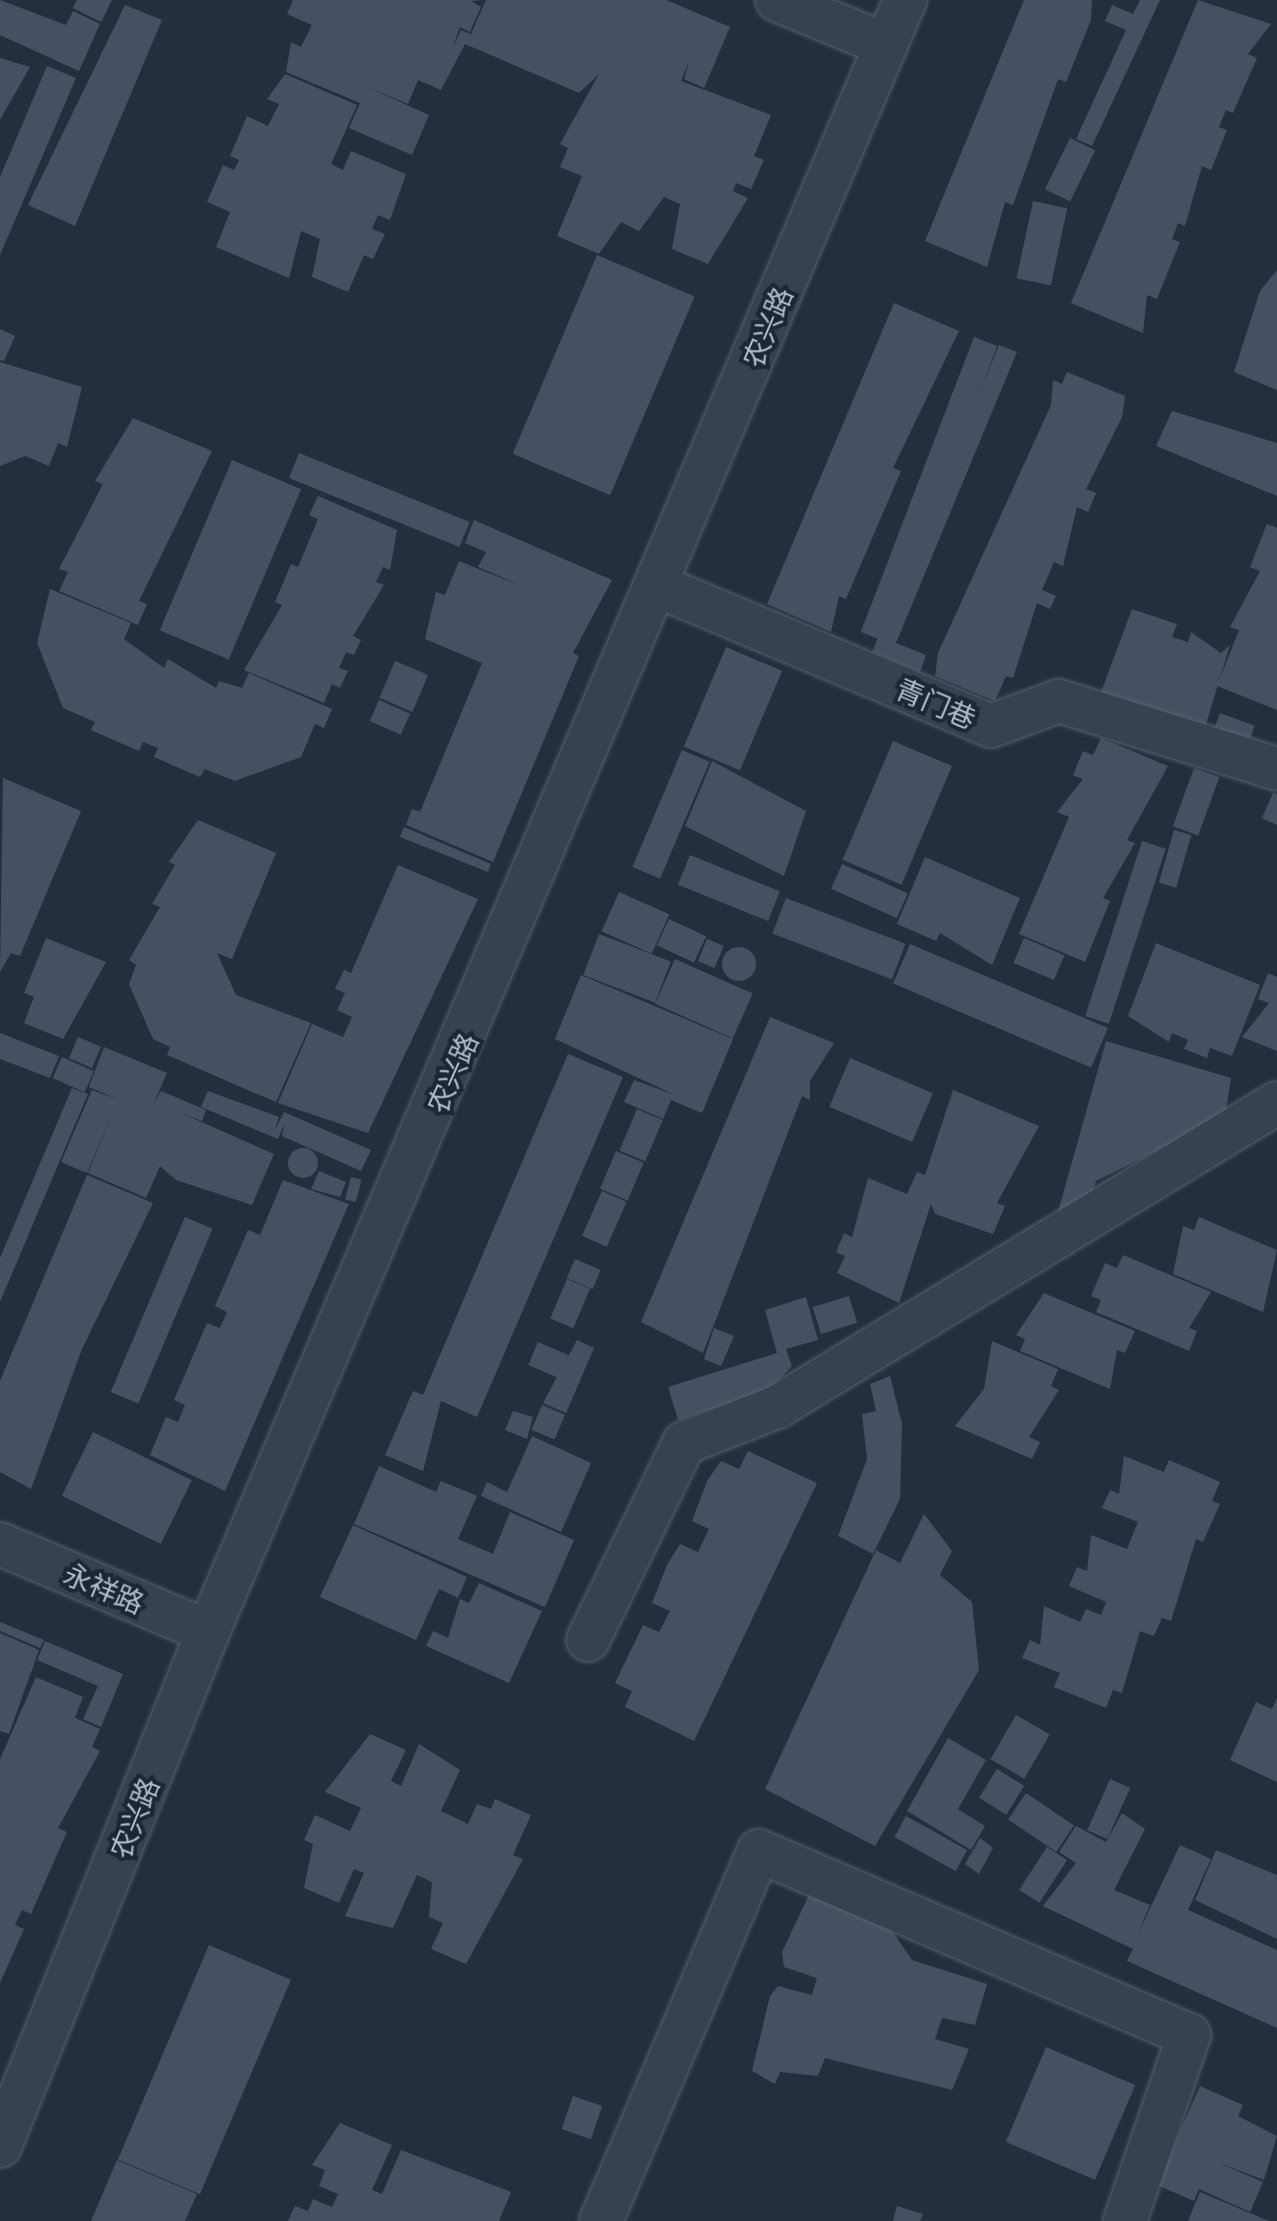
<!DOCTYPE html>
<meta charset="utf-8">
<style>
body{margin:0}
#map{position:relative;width:1277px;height:2221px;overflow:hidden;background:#242f3e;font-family:"Noto Sans","Noto Sans SC",sans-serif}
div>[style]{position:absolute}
.building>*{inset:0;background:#455162;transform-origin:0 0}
.round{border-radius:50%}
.roads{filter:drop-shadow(0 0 2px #565f6c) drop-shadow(0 0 2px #565f6c)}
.minor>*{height:42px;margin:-21px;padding:0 21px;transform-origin:21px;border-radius:21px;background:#38414e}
span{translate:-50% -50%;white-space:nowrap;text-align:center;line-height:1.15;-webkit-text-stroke:8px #1d2633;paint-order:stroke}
.street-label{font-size:28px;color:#b4bcc9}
</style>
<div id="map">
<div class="building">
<i style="clip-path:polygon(0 0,66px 25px,73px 11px,100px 24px,79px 71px,0 35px)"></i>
<i style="clip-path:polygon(77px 0,112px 0,101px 22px,73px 8px)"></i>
<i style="clip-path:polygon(293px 0,484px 0,471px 1px,481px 7px,470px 32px,460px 27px,452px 49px,461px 30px,471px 34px,486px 0,666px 0,730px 27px,704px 88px,684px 79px,689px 61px,681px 81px,771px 115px,754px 156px,764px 160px,751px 189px,736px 183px,733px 191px,748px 198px,708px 264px,672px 249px,680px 204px,664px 197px,639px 231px,621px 222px,599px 254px,557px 236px,582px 176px,560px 167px,568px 148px,560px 144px,599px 74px,579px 93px,465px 44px,441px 90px,418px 80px,408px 104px,365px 86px,429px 115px,412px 155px,349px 128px,360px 103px,286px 72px,291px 42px,301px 47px,312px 25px,287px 14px)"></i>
<i style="clip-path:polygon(1024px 0,1092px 0,1091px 20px,1066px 82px,1058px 79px,1013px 205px,1005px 202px,987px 267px,925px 241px)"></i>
<i style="clip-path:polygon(1140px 0,1160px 0,1092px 146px,1076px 139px,1126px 30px,1105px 21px,1112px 5px,1133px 14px)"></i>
<i style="clip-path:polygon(1198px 0,1271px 24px,1248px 54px,1257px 58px,1233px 113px,1226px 110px,1219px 127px,1227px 130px,1211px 170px,1202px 166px,1185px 226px,1178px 223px,1172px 239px,1180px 242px,1157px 299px,1147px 295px,1143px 333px,1071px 303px)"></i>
<i style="clip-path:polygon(125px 5px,162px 20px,75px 226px,28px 205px)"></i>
<i style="clip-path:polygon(0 58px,30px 67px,0 120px)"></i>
<i style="clip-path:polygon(47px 66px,76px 78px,0 255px,0 177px)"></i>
<i style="clip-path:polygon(285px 74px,357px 105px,331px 164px,343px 170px,351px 151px,406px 174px,390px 220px,378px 215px,372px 229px,385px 234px,373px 259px,364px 255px,348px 292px,312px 277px,320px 239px,301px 231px,289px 278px,216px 247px,230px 212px,207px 202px,223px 165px,234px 170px,239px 160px,230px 156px,247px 116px,268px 126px,279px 104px,267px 99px)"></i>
<i style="left:1070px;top:138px;width:28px;height:57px;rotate:26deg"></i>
<i style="left:1033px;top:201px;width:35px;height:79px;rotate:12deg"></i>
<i style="left:597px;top:255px;width:106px;height:216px;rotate:23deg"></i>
<i style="clip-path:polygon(1277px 270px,1277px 390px,1234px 372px,1260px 291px)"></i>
<i style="clip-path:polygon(894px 303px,959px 331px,893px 468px,901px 471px,846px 599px,839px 596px,831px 632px,767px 604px)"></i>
<i style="clip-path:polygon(0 329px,15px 336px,4px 361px,0 360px)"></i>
<i style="left:974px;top:337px;width:25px;height:316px;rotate:21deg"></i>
<i style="clip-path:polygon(999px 345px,1017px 352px,896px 643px,926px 655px,920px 672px,872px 652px)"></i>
<i style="clip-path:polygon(0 362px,82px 387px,67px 447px,58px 443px,49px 466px,25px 456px,0 466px)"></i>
<i style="clip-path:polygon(1067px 372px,1125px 396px,1122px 417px,1086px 489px,1096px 493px,1088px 512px,1077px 507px,1063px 566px,1054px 562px,1042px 590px,1056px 596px,1050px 609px,1037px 603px,1013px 678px,1006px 676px,995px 701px,935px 676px,938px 653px,1051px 405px,1053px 380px,1062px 384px)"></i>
<i style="clip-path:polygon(1172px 411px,1277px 443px,1277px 496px,1156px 446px)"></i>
<i style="clip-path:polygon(133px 418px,212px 451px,139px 601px,147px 604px,138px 625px,59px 591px,68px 572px,59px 569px,103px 484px,95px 481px)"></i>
<i style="left:299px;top:453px;width:184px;height:27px;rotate:22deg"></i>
<i style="left:232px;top:460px;width:75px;height:185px;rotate:23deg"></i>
<i style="clip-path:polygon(318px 496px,397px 530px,390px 570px,383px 567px,376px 582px,384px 585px,353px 636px,361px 640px,354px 655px,346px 652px,339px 668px,348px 671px,340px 688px,332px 684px,324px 703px,244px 670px,282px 605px,275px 602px,291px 564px,298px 567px,318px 519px,309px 515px)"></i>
<i style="clip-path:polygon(474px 520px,612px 580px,573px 653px,579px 656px,493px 862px,406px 825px,412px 809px,420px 812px,482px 663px,425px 639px,436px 592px,445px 595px,459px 561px,529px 589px,478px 567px,486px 552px,465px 543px)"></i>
<i style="clip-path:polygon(1267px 524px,1277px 528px,1277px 710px,1217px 686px,1239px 630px,1230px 627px,1260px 571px,1250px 567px)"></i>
<i style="clip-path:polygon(50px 589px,131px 623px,124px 639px,164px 668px,168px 659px,216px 688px,219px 681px,242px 688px,249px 673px,332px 709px,324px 728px,315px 724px,301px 757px,235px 781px,205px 769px,200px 777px,154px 757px,158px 748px,143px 742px,139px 751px,91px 730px,95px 722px,63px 708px,37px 643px)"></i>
<i style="clip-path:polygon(1132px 609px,1177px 624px,1172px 637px,1188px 642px,1191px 632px,1221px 653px,1230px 645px,1204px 731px,1100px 695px)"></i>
<i style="left:726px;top:647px;width:61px;height:108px;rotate:23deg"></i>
<i style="left:395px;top:661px;width:36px;height:40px;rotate:23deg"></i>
<i style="left:379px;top:700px;width:34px;height:23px;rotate:24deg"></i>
<i style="left:1220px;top:713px;width:37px;height:21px;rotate:20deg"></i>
<i style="clip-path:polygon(1101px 738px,1168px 766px,1127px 840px,1135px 843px,1103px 898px,1110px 901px,1085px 962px,1019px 934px,1069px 817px,1057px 812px,1083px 779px,1073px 775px,1083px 751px,1093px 755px)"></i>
<i style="left:893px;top:741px;width:64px;height:129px;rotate:23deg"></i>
<i style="left:682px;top:750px;width:30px;height:127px;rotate:23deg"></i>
<i style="clip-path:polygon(712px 761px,806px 811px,784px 876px,685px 826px)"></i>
<i style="left:1194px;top:768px;width:27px;height:62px;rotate:20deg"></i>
<i style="clip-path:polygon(3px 778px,81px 811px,20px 956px,11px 953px,0 972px)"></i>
<i style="clip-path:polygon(1273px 793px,1277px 794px,1277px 825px,1262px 818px)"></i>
<i style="clip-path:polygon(198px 820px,276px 853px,232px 959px,217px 953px,236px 995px,311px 1023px,276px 1102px,167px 1055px,170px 1047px,153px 1039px,129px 984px,136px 965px,129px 960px,160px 907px,152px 904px,175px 865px,169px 862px)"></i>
<i style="clip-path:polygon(404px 827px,491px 864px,488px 872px,400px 837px)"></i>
<i style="left:1174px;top:830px;width:18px;height:55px;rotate:16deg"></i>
<i style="left:1142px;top:841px;width:25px;height:184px;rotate:18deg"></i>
<i style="left:690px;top:855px;width:97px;height:32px;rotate:22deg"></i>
<i style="clip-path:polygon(925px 857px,1020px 898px,992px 965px,940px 933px,936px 941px,897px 924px)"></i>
<i style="left:842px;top:864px;width:72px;height:27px;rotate:24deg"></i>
<i style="clip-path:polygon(398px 865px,478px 899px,368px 1133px,278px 1103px,312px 1024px,343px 1037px,352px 1017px,337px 1010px,345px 993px,335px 989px,344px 970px,351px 973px)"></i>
<i style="left:619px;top:892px;width:55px;height:43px;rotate:24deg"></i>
<i style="left:786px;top:898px;width:128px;height:38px;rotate:21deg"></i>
<i style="left:669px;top:919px;width:41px;height:29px;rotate:25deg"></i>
<i style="left:599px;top:934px;width:77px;height:44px;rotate:21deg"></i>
<i style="clip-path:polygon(46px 938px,106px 962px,63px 1039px,24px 1023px,34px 997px,24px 993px)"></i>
<i style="left:1024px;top:938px;width:44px;height:27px;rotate:23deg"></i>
<i style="left:707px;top:939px;width:18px;height:24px;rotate:22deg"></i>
<i style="clip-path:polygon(1156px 943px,1260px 985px,1232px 1056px,1210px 1048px,1207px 1058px,1184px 1049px,1188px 1040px,1172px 1033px,1169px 1042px,1128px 1016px)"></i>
<i style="left:910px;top:944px;width:215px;height:43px;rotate:23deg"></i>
<i class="round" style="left:722px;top:947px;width:34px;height:34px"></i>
<i style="left:675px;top:959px;width:85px;height:49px;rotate:24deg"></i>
<i style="clip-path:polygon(1268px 973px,1277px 977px,1277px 1051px,1242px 1037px,1269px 1003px,1258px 999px)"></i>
<i style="clip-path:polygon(581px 975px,733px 1039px,702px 1113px,671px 1100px,663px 1119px,624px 1102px,634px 1080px,675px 1095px,555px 1039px)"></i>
<i style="clip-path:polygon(770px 1017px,834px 1043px,810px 1081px,810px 1100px,802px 1096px,703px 1353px,641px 1322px)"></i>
<i style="clip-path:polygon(0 1033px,59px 1056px,50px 1078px,0 1059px)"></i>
<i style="left:78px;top:1037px;width:25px;height:23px;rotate:23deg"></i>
<i style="clip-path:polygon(1106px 1041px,1231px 1078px,1225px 1117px,1096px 1181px,1091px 1198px,1056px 1219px)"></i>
<i style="clip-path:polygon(104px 1047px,167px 1073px,154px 1103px,161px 1091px,206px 1110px,202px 1121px,181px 1113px,274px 1154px,252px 1205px,176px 1180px,160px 1166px,146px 1198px,88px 1173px,114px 1110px,87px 1173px,61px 1162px,92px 1090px,119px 1100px,89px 1087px)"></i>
<i style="clip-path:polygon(568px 1054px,623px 1077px,477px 1417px,441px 1401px,423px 1471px,385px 1455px,413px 1391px,423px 1395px)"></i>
<i style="left:62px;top:1057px;width:35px;height:23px;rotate:24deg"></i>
<i style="left:850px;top:1058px;width:90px;height:53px;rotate:23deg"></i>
<i style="clip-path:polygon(72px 1088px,88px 1094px,0 1302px,0 1258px)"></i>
<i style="clip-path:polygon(953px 1090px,1039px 1126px,997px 1203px,1005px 1206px,993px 1234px,935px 1214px,931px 1204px,899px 1303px,837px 1273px,845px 1256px,836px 1252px,844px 1233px,852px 1237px,868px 1178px,907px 1194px,917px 1172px,925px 1175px)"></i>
<i style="clip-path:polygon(208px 1091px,279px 1117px,275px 1130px,284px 1112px,371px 1150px,361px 1171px,282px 1136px,284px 1124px,278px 1139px,201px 1107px)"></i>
<i style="left:637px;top:1109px;width:28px;height:45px;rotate:23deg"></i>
<i class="round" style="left:288px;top:1148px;width:30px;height:30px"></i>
<i style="left:616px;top:1151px;width:30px;height:41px;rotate:23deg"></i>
<i style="clip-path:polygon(319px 1171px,346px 1182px,340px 1197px,311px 1189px)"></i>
<i style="clip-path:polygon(87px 1175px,153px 1203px,82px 1349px,31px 1489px,0 1472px,0 1381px)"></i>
<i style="left:351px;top:1177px;width:11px;height:23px;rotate:15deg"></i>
<i style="clip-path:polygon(283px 1180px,349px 1204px,225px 1491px,150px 1455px,166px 1417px,178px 1422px,185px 1405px,174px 1400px,207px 1323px,220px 1328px,227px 1312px,215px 1306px,248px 1230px,260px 1235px)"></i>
<i style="left:602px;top:1191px;width:27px;height:49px;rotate:24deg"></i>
<i style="left:185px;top:1217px;width:30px;height:190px;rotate:23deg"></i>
<i style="clip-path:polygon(1199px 1217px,1277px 1250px,1263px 1312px,1173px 1274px,1183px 1226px,1194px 1230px)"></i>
<i style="clip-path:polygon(1123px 1255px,1211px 1292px,1189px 1328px,1197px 1331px,1189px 1351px,1096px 1312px,1101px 1300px,1091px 1296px,1105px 1263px,1117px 1268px)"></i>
<i style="left:575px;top:1259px;width:28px;height:21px;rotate:23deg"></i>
<i style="left:567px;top:1279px;width:25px;height:43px;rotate:23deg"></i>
<i style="clip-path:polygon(1044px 1293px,1135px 1331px,1125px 1353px,1117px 1350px,1110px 1389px,1020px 1351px,1025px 1339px,1016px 1335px)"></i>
<i style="left:849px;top:1296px;width:28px;height:38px;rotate:73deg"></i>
<i style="clip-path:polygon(806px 1297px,818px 1340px,786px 1349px,792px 1366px,768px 1391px,678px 1420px,668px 1387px,777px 1353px,765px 1310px)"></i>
<i style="clip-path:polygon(714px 1328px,734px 1336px,721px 1366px,704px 1359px)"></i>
<i style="clip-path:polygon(577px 1340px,594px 1348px,566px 1413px,543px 1403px)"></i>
<i style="clip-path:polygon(992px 1341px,1058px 1369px,1051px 1386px,1059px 1390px,1029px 1437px,1040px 1442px,1032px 1459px,955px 1426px,984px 1389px)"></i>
<i style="left:538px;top:1342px;width:33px;height:25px;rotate:23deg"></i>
<i style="clip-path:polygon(890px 1376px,902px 1424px,900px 1499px,873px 1554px,838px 1536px,867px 1459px,862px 1414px,876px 1411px,870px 1384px)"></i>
<i style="left:542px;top:1405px;width:25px;height:27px;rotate:23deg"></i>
<i style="clip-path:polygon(513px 1411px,533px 1417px,527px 1439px,505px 1430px)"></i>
<i style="left:93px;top:1432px;width:110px;height:71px;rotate:26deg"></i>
<i style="clip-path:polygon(532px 1436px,591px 1463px,561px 1532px,481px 1496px,487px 1482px,507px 1492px)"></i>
<i style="clip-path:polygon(748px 1451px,817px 1483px,694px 1741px,625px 1707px,632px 1691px,615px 1683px,643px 1625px,659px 1632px,670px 1611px,652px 1603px,667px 1565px,680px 1544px,698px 1552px,709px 1529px,692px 1521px,707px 1481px,721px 1461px,739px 1469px)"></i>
<i style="clip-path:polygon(1124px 1456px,1164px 1472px,1169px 1460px,1220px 1482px,1212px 1501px,1220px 1504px,1203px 1542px,1196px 1539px,1171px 1621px,1162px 1618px,1154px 1636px,1140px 1631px,1122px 1693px,1113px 1690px,1106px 1708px,1054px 1687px,1060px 1673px,1022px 1658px,1030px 1640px,1040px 1645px,1044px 1606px,1080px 1622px,1086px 1609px,1101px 1615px,1106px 1602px,1069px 1586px,1077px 1567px,1087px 1571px,1091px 1535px,1127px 1549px,1138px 1522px,1102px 1508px,1110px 1490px,1119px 1494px)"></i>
<i style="clip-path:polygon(379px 1466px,436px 1492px,441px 1481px,477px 1496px,458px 1539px,493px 1554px,510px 1512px,574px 1540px,545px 1607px,354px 1524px)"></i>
<i style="clip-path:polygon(924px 1514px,952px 1551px,940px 1575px,972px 1602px,979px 1670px,875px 1846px,765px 1789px,876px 1550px,900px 1563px)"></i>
<i style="clip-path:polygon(353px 1525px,467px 1577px,458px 1598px,439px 1589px,416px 1640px,320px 1597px)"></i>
<i style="clip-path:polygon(479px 1583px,542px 1611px,509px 1683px,426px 1646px,433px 1631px,448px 1638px,460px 1599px,469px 1603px)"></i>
<i style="clip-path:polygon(0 1622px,44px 1640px,40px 1648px,0 1631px)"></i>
<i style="clip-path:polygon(0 1633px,39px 1650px,9px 1734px,0 1731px)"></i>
<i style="clip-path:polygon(45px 1641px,123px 1674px,101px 1727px,83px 1719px,98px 1686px,37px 1660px)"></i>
<i style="clip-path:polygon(36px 1677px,83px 1697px,75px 1718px,100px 1729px,92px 1747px,100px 1751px,58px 1828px,67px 1832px,31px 1914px,22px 1910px,15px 1925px,24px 1929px,0 1983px,0 1759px)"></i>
<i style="clip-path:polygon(1277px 1698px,1277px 1782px,1230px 1760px,1256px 1702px,1272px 1709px)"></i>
<i style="left:1016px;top:1715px;width:39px;height:51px;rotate:30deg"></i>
<i style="clip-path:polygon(370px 1734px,406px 1750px,391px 1781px,401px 1786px,419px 1744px,460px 1770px,441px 1811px,468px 1824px,477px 1804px,491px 1809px,495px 1799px,531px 1815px,513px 1855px,523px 1859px,466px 1964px,431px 1949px,443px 1923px,429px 1917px,432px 1882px,417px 1875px,393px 1928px,345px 1916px,364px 1873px,354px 1869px,339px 1903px,304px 1888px,313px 1844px,304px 1840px,315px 1815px,350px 1831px,361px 1808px,325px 1792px)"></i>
<i style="clip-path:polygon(948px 1738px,986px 1760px,958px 1809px,985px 1826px,971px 1850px,907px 1811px)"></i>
<i style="left:997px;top:1769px;width:32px;height:34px;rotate:32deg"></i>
<i style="left:1110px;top:1779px;width:22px;height:56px;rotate:24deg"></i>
<i style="left:1026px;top:1793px;width:58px;height:32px;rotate:34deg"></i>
<i style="clip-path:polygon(1122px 1813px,1145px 1829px,1114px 1890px,1150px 1905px,1136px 1938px,1180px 1845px,1211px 1859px,1188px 1910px,1277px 1950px,1277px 2028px,1127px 1961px,1133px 1949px,1043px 1906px,1076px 1863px,1059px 1852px,1076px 1826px,1106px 1842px)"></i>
<i style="left:906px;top:1816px;width:70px;height:24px;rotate:29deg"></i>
<i style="clip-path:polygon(980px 1838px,993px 1848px,979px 1874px,965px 1864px)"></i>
<i style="left:1047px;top:1847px;width:24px;height:51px;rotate:33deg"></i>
<i style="clip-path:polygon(1216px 1850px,1277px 1875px,1277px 1939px,1195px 1900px)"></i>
<i style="clip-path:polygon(815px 1882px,886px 1922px,912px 1960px,987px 1984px,975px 2025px,942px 2018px,935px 2039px,969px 2049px,952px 2090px,825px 2058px,818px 2076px,780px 2072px,775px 2084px,752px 2071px,770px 1996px,778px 1986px,812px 1995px,817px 1978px,784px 1967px,782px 1952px)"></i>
<i style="left:209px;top:1945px;width:89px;height:233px;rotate:23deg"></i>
<i style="left:1046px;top:2047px;width:97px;height:103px;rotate:23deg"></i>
<i style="clip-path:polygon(1200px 2086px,1243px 2105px,1238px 2116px,1277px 2136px,1264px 2180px,1219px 2163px,1263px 2182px,1250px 2212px,1199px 2189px,1194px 2201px,1157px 2185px)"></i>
<i style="left:573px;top:2096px;width:31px;height:35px;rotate:19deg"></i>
<i style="clip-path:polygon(340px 2123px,392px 2145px,372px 2190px,382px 2194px,401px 2150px,511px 2192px,499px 2221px,288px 2221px,295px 2206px,308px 2211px,313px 2199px,332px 2207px,338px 2194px,319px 2186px,325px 2170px,312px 2165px)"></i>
<i style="clip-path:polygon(117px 2160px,197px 2194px,185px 2221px,91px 2221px)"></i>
<i style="clip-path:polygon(1200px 2192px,1269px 2221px,1188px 2221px)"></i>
<i style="clip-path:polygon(897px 2206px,923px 2214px,920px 2221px,893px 2221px)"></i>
</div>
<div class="roads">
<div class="minor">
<i style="left:777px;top:0;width:118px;rotate:22.4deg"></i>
<i style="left:658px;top:586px;width:361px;rotate:22.8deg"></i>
<i style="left:991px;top:726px;width:72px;rotate:-20.2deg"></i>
<i style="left:1059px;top:701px;width:228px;rotate:17.3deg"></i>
<i style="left:0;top:1544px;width:226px;rotate:22.9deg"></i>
<i style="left:588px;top:1640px;width:219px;rotate:-64deg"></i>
<i style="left:684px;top:1443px;width:100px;rotate:-21.2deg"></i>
<i style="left:777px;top:1407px;width:585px;rotate:-31.3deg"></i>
<i style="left:0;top:2146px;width:554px;rotate:-67.97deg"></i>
<i style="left:208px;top:1632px;width:1775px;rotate:-66.87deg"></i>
<i style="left:601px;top:2221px;width:402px;rotate:-66.9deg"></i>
<i style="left:759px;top:1851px;width:468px;rotate:23.2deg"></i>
<i style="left:1189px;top:2035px;width:197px;rotate:109deg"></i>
</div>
</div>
<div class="street-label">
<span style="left:767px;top:327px;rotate:-67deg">农兴路</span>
<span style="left:936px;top:703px;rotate:23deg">青门巷</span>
<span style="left:452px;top:1073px;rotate:-66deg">农兴路</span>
<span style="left:104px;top:1588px;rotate:23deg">永祥路</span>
<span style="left:134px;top:1818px;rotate:-68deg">农兴路</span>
</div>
</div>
